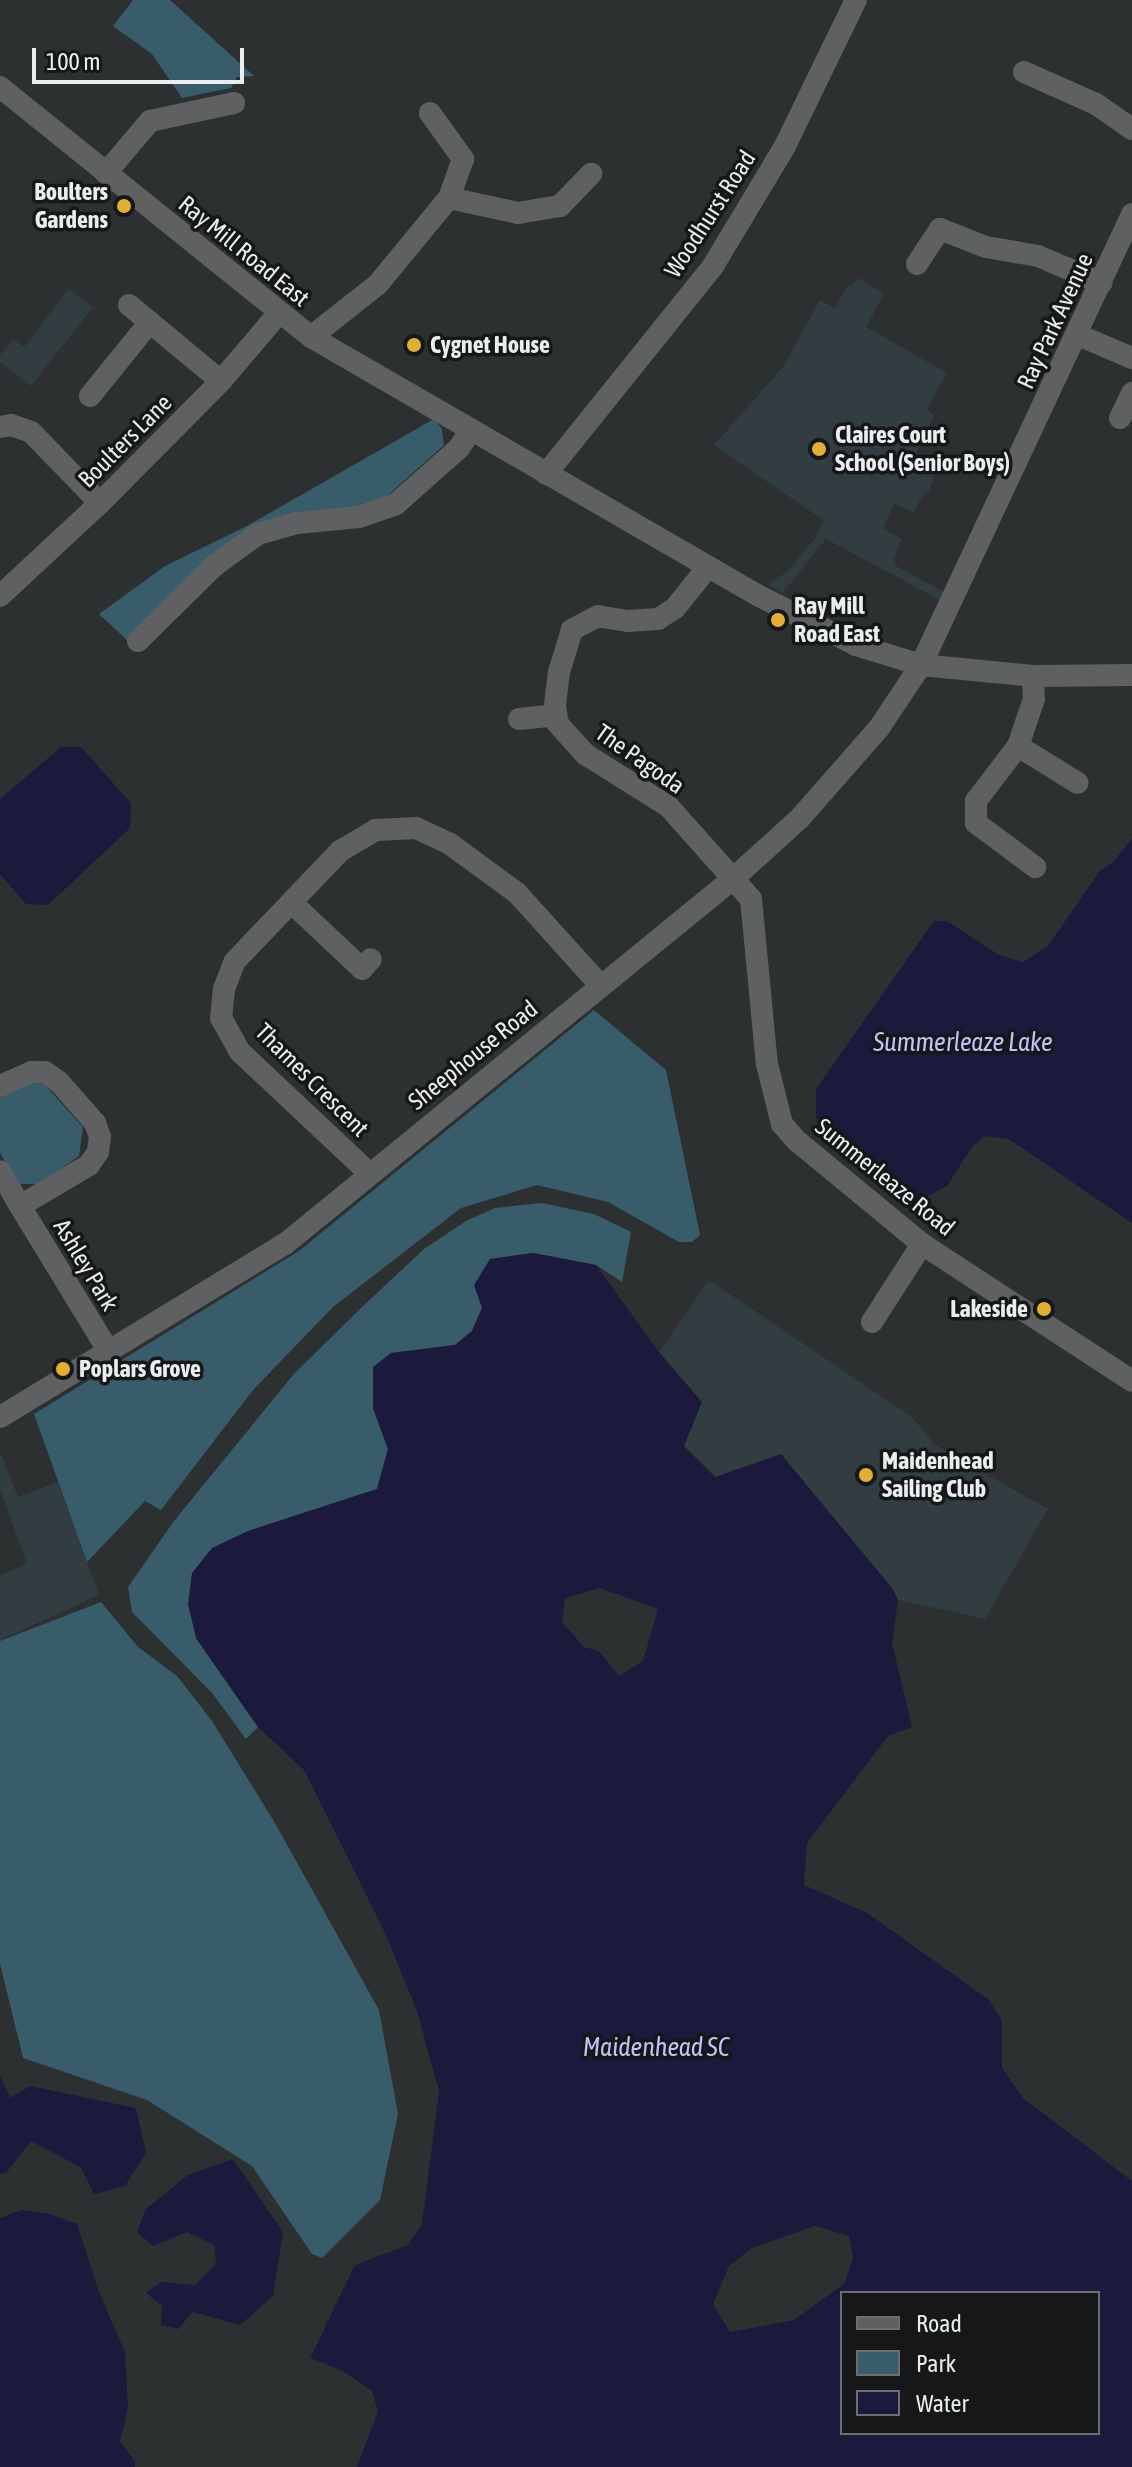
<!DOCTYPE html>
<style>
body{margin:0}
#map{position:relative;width:1132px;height:2467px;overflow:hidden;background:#2c3031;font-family:"Asap Condensed",sans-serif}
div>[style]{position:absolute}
.built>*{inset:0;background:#323d41}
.green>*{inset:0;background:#385c6a}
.water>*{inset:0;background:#1b1a3d}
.minor>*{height:22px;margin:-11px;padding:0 11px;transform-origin:11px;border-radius:11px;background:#5f6062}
.dots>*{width:22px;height:22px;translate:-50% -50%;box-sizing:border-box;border:4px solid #161718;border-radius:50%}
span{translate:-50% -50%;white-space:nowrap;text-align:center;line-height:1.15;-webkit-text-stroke:7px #161718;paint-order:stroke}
.poi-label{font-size:24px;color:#ebeeef;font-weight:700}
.right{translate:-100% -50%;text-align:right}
.left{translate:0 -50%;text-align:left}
.street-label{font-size:24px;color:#ebeeef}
.water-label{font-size:26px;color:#bfc3fa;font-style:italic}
.legend{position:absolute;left:840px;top:2291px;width:260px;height:144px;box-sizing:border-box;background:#161718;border:2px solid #6b6d6e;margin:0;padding:10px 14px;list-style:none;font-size:24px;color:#ebeeef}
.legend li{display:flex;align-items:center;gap:16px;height:40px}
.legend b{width:40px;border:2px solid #6b6d6e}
.scale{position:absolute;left:32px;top:48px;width:212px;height:36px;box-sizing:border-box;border:4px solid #ebeeef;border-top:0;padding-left:10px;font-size:24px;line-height:28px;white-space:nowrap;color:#ebeeef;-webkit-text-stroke:6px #161718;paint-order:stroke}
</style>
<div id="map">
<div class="built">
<i style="clip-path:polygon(858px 278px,884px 294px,866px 327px,947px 373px,927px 409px,934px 415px,916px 453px,938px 464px,929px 491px,923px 495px,913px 513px,894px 503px,883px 529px,902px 539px,894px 559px,896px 566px,944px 592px,940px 600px,826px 539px,782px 594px,769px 584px,788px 571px,816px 537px,823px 520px,714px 445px,783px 367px,820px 300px,835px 308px,848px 285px,852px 286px)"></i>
<i style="clip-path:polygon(68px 289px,93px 307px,31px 386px,0 362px,0 355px,13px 339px,24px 347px)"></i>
<i style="clip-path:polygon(709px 1280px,913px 1418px,935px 1445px,1048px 1509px,985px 1619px,898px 1600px,892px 1588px,797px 1474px,716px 1477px,684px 1446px,659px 1352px)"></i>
<i style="clip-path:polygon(0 1452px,18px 1497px,58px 1482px,99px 1595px,0 1640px,0 1575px,27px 1564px,0 1488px)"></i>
</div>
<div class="green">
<i style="clip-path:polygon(133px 0,170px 0,254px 76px,237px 77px,231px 88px,182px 98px,152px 54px,113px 26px)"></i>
<i style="clip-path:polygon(434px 419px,442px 429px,444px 445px,376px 506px,294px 515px,129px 642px,99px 614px,165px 566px,247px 526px)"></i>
<i style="clip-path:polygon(594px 1010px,666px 1070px,700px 1235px,692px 1242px,679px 1242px,608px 1202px,537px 1185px,461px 1208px,333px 1307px,253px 1390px,161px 1510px,145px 1501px,87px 1562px,34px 1414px,299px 1251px)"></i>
<i style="clip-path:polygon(25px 1081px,44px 1084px,83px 1127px,79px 1156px,40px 1184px,18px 1184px,0 1153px,0 1095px)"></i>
<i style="clip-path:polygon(542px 1203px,594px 1214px,631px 1232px,622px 1282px,596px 1265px,533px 1253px,490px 1259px,482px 1308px,472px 1331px,455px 1345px,392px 1353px,373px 1408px,388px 1449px,377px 1489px,248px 1531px,196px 1638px,258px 1727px,246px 1739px,212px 1693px,132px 1612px,128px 1587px,174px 1521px,293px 1375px,361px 1308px,424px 1249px,466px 1221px,495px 1208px)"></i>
<i style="clip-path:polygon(101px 1602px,138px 1647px,177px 1676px,212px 1721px,275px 1823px,379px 2010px,398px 2114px,380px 2200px,322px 2258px,312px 2254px,252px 2166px,147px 2100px,23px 2058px,0 1964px,0 1641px)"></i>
</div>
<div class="water">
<i style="clip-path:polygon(61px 747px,81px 747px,131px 803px,130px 828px,48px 905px,26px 904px,0 874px,0 799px)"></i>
<i style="clip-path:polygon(1132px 838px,1132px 1223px,1009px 1139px,984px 1136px,972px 1147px,947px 1186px,928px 1196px,908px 1200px,816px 1118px,816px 1089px,934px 921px,947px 921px,999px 955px,1023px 962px,1048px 946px,1099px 872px,1114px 861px)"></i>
<i style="clip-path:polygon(evenodd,533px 1253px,596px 1265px,659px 1352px,702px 1402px,684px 1446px,715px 1477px,781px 1454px,892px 1588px,898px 1600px,892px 1643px,912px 1727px,888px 1736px,807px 1843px,804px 1885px,867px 1913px,988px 1999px,1002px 2020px,1002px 2068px,1023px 2098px,1132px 2181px,1132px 2467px,357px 2467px,378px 2411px,372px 2391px,341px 2370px,310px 2358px,355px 2265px,408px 2245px,422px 2224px,439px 2091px,417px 2011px,386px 1935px,305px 1771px,258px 1727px,196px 1638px,188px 1604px,192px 1573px,212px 1548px,248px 1531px,377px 1489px,388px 1449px,373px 1408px,373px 1367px,391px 1353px,455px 1345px,472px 1331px,482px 1308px,474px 1285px,490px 1259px,533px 1253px,600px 1588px,658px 1609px,643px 1661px,619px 1676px,599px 1651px,584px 1647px,562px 1622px,565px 1598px,600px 1588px,533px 1253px,815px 2226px,849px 2236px,853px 2259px,844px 2284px,794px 2320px,730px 2332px,713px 2304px,729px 2266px,752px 2248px,815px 2226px,533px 1253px,842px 2293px,1098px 2293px,1098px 2433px,842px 2433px,842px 2293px)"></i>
<i style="clip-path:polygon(0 2076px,10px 2098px,30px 2086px,136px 2108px,146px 2153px,125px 2186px,94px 2194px,80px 2167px,31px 2141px,6px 2173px,0 2174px)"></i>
<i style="clip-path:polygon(233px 2159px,283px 2232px,273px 2296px,240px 2325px,193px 2312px,178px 2329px,161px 2325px,162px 2306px,146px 2293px,161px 2282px,195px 2285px,216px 2264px,214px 2245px,187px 2232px,153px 2246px,137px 2232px,146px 2209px,188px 2175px)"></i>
<i style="clip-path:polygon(21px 2210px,50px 2214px,77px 2224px,99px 2292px,125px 2352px,128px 2407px,120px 2442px,135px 2461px,135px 2467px,0 2467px,0 2218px)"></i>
</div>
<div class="minor">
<i style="left:1024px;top:72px;width:79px;rotate:24deg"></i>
<i style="left:1096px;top:104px;width:44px;rotate:34.8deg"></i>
<i style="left:0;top:87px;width:399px;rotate:38.8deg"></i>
<i style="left:311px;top:337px;width:517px;rotate:30.03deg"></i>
<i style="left:759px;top:596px;width:109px;rotate:26.8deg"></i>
<i style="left:856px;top:645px;width:68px;rotate:17.1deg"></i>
<i style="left:921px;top:665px;width:113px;rotate:5.6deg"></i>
<i style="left:1033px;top:676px;width:99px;rotate:-0.6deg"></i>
<i style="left:430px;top:113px;width:57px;rotate:54.3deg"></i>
<i style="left:463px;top:159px;width:41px;rotate:109.7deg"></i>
<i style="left:106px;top:173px;width:68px;rotate:-49.8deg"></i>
<i style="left:150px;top:121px;width:86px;rotate:-12.1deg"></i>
<i style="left:917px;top:264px;width:42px;rotate:-56.7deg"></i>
<i style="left:940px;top:229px;width:49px;rotate:21.4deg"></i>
<i style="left:986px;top:247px;width:53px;rotate:9.8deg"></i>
<i style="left:1038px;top:256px;width:69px;rotate:23.2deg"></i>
<i style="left:129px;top:305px;width:119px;rotate:39.6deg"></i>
<i style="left:1078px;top:335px;width:59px;rotate:23.1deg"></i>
<i style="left:311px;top:337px;width:85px;rotate:-38.3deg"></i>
<i style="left:378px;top:284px;width:112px;rotate:-50.5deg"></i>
<i style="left:449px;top:198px;width:71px;rotate:12.3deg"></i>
<i style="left:518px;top:213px;width:43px;rotate:-9.5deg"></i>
<i style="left:560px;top:206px;width:45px;rotate:-45.9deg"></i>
<i style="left:90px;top:396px;width:95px;rotate:-51deg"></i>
<i style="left:1120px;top:418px;width:28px;rotate:-64deg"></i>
<i style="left:0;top:427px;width:11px;rotate:-10deg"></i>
<i style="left:11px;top:425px;width:21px;rotate:19deg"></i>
<i style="left:31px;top:432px;width:99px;rotate:45.8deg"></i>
<i style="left:546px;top:474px;width:267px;rotate:-51.2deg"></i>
<i style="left:713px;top:266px;width:140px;rotate:-59deg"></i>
<i style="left:785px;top:146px;width:162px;rotate:-64.1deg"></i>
<i style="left:708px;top:567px;width:53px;rotate:128.8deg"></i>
<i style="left:675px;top:608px;width:20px;rotate:147deg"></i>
<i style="left:658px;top:619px;width:30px;rotate:176deg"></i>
<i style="left:628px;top:621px;width:30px;rotate:-171deg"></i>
<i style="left:598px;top:616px;width:30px;rotate:152deg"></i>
<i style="left:572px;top:630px;width:44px;rotate:107.2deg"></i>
<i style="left:559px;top:672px;width:34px;rotate:97deg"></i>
<i style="left:555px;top:706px;width:18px;rotate:81deg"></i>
<i style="left:558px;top:724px;width:40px;rotate:48deg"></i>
<i style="left:585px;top:754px;width:99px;rotate:32.2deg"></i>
<i style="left:669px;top:807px;width:123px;rotate:48.3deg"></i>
<i style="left:751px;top:899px;width:166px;rotate:84.5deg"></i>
<i style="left:767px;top:1064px;width:62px;rotate:76deg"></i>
<i style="left:782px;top:1124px;width:23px;rotate:49deg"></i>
<i style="left:797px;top:1141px;width:162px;rotate:39.5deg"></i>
<i style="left:922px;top:1244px;width:251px;rotate:33.1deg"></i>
<i style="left:0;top:596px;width:137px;rotate:-42.9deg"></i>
<i style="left:100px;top:503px;width:172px;rotate:-45.2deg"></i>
<i style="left:221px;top:381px;width:88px;rotate:-49.6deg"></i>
<i style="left:138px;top:641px;width:107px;rotate:-44.6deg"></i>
<i style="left:214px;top:566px;width:54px;rotate:-36deg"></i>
<i style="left:258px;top:534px;width:41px;rotate:-15.8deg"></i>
<i style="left:297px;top:523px;width:62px;rotate:-5.5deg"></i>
<i style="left:359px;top:517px;width:39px;rotate:-19deg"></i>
<i style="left:396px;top:504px;width:84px;rotate:-41.6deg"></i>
<i style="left:459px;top:448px;width:22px;rotate:-56deg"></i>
<i style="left:1033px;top:676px;width:23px;rotate:88deg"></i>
<i style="left:1034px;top:699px;width:50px;rotate:108.8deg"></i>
<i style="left:1018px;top:746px;width:69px;rotate:127.4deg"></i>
<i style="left:976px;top:801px;width:22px;rotate:90deg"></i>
<i style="left:976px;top:823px;width:74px;rotate:36.7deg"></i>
<i style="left:519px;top:719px;width:36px;rotate:-6deg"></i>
<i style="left:1018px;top:746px;width:70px;rotate:31.7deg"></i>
<i style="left:292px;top:903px;width:96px;rotate:43.3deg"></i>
<i style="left:362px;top:969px;width:13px;rotate:-48deg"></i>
<i style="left:0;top:1086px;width:35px;rotate:-24deg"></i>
<i style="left:32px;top:1072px;width:13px"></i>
<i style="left:45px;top:1072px;width:17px;rotate:36deg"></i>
<i style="left:59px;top:1082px;width:55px;rotate:48.7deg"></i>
<i style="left:95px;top:1123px;width:15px;rotate:70deg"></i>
<i style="left:100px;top:1137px;width:15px;rotate:98deg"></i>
<i style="left:98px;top:1152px;width:16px;rotate:125deg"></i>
<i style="left:89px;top:1165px;width:80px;rotate:149.3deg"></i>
<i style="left:20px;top:1206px;width:40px;rotate:-119.7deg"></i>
<i style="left:369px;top:1173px;width:177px;rotate:-136.8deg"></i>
<i style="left:240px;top:1052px;width:39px;rotate:-119deg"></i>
<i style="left:221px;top:1018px;width:29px;rotate:-84deg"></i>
<i style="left:224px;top:989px;width:30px;rotate:-69deg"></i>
<i style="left:235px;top:961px;width:152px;rotate:-46.3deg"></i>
<i style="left:340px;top:851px;width:42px;rotate:-30.3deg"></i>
<i style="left:376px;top:830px;width:40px;rotate:-2.9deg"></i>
<i style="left:416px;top:828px;width:38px;rotate:25deg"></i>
<i style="left:450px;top:844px;width:83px;rotate:36.2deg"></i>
<i style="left:517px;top:893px;width:124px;rotate:47.9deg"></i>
<i style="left:20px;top:1206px;width:169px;rotate:58.6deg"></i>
<i style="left:872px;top:1322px;width:93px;rotate:-57.3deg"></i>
<i style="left:0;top:1417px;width:333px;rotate:-31.3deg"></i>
<i style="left:285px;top:1244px;width:579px;rotate:-39.19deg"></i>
<i style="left:734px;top:878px;width:89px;rotate:-42.3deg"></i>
<i style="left:800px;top:818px;width:120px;rotate:-48.7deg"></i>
<i style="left:879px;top:728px;width:76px;rotate:-56.3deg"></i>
<i style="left:921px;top:665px;width:498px;rotate:-64.9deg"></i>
</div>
<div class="dots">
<i style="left:124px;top:206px;background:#e2ae34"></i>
<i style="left:414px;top:345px;background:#e2ae34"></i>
<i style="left:819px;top:449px;background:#e2ae34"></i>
<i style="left:778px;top:620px;background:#e2ae34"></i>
<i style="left:1044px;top:1309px;background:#e2ae34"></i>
<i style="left:63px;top:1369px;background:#e2ae34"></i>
<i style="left:866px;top:1475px;background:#e2ae34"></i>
</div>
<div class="poi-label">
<span class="right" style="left:108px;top:206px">Boulters<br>Gardens</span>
<span class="left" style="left:430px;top:345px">Cygnet House</span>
<span class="left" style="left:835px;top:449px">Claires Court<br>School (Senior Boys)</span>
<span class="left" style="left:794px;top:620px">Ray Mill<br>Road East</span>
<span class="right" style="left:1028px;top:1309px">Lakeside</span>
<span class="left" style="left:79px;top:1369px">Poplars Grove</span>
<span class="left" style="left:882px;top:1475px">Maidenhead<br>Sailing Club</span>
</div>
<div class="street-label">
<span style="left:710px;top:214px;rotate:-57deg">Woodhurst Road</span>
<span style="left:244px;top:251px;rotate:39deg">Ray Mill Road East</span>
<span style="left:1055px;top:321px;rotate:-65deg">Ray Park Avenue</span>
<span style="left:125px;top:441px;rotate:-45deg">Boulters Lane</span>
<span style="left:640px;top:759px;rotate:35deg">The Pagoda</span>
<span style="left:473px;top:1055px;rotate:-39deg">Sheephouse Road</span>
<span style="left:312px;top:1080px;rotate:45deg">Thames Crescent</span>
<span style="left:885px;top:1177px;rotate:39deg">Summerleaze Road</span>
<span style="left:86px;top:1265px;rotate:59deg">Ashley Park</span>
</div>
<div class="water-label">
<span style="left:963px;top:1043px">Summerleaze Lake</span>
<span style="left:656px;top:2048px">Maidenhead SC</span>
</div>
<ul class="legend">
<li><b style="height:10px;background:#5f6062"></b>Road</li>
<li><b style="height:22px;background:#385c6a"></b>Park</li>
<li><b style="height:22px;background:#1b1a3d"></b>Water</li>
</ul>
<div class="scale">100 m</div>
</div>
